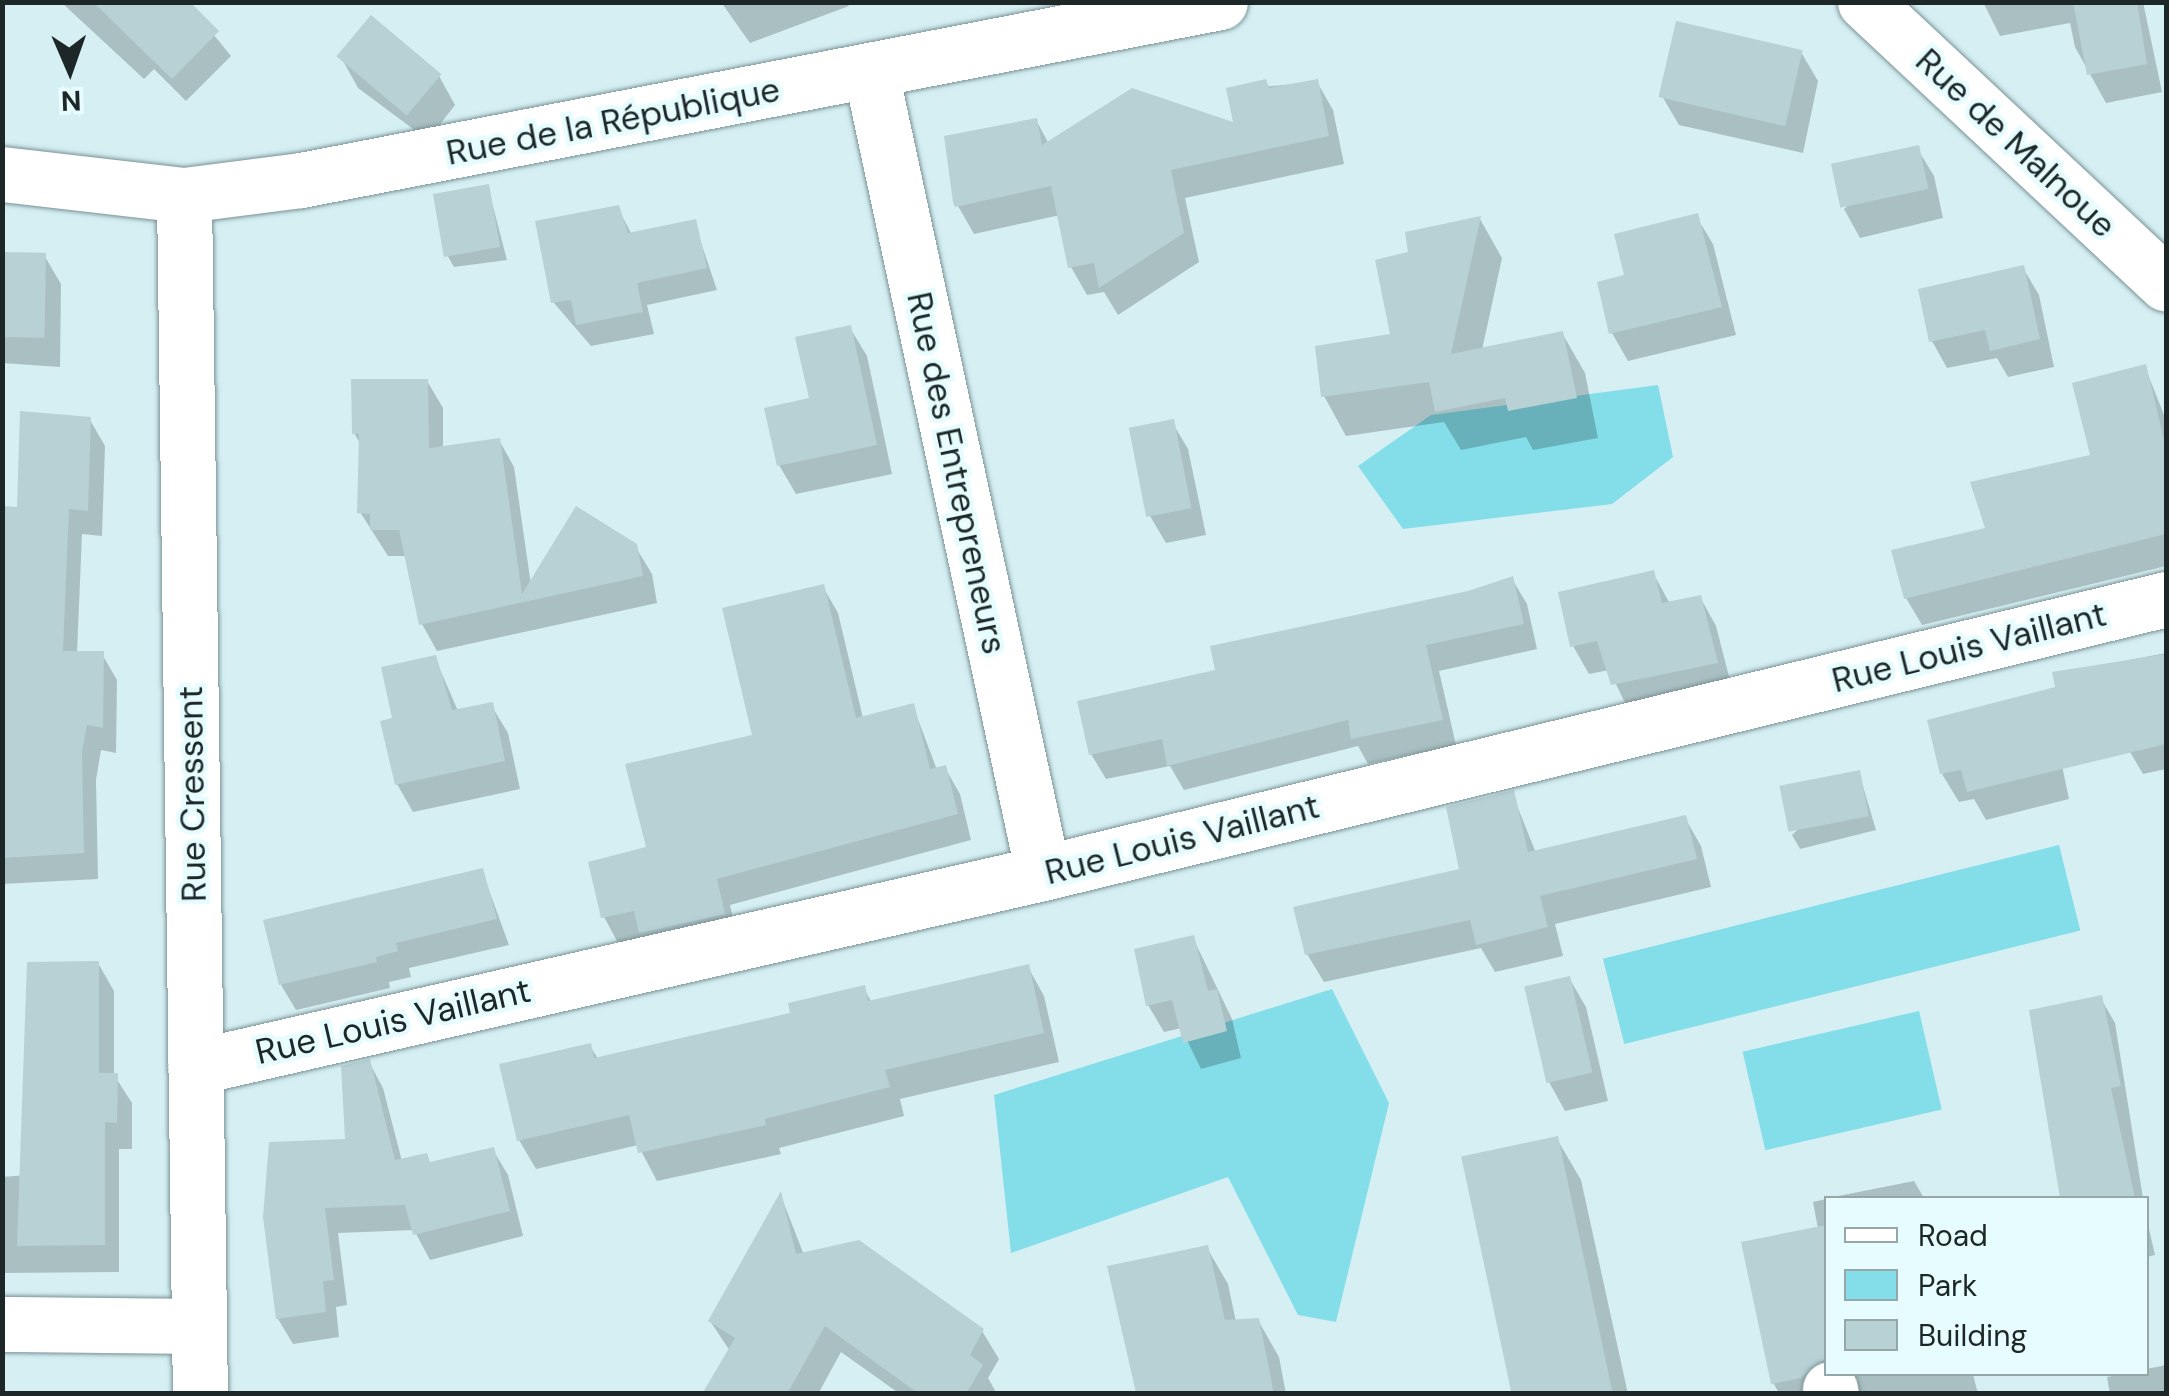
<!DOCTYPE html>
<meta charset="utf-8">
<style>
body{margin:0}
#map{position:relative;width:2169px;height:1396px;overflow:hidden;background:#d5eff3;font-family:"DM Sans",sans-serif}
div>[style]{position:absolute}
.green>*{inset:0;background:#83deea;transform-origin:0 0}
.shadow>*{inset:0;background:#0003}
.building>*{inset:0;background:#b7d1d5;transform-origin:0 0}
.roads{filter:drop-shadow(0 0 2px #7a9295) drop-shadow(0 0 2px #7a9295)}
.minor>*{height:55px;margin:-27.5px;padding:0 27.5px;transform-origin:27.5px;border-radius:27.5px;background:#fff}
span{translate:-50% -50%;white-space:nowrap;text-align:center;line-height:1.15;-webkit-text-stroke:9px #e6fcfe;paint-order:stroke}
.street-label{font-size:35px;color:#1d2728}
.frame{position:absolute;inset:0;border:5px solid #1d2728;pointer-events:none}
.legend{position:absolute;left:1824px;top:1196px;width:325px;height:180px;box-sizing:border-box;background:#e6fcfe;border:2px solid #96a7a8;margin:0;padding:12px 18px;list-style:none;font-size:30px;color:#1d2728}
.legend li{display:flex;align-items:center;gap:20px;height:50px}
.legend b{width:50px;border:2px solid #96a7a8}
.north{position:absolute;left:20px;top:20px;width:100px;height:100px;-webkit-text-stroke:8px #e6fcfe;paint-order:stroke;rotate:178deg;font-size:28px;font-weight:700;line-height:40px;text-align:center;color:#1d2728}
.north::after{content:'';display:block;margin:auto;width:35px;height:45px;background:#1d2728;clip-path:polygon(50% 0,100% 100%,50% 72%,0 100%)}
</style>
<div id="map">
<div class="green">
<i style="clip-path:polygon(1658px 385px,1673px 457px,1612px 504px,1403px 529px,1358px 466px,1431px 415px)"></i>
<i style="left:2059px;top:845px;width:88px;height:470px;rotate:76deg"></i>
<i style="clip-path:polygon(1332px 989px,1389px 1103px,1336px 1322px,1298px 1315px,1228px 1177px,1011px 1253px,994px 1095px)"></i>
<i style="left:1919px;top:1011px;width:101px;height:181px;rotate:77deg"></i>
</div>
<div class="shadow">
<i style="clip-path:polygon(61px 2px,187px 2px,231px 56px,186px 101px,154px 69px,144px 79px)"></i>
<i style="clip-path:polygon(721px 2px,847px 2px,849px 6px,750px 43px)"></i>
<i style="clip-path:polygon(1983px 2px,2143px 2px,2162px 92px,2106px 103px,2075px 47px,2070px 23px,2000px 36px)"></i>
<i style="clip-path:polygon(1801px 52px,1818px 81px,1803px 153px,1679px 125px,1662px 96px)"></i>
<i style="clip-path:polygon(342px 59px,439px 76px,455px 105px,428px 140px,358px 88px)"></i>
<i style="clip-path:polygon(1317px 82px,1333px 110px,1344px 164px,1185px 198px,1199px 262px,1118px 315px,1104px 292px,1087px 295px,1071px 267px,1060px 215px,974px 234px,958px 206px,1036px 120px,1049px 144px,1237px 125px,1229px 90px)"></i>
<i style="clip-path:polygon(1917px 148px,1934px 176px,1943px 218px,1860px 238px,1844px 209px)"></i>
<i style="clip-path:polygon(488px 187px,507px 260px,454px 267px,446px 253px)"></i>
<i style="clip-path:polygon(618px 208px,632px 235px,694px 222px,717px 290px,647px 305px,654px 334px,591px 346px,554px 303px)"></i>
<i style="clip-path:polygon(1696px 216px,1713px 244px,1736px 335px,1628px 361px,1612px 333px)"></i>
<i style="clip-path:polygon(1480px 219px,1502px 258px,1482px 350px,1562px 333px,1585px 373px,1598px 438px,1533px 450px,1526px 437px,1461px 450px,1444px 422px,1346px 436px,1324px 396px,1392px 336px,1411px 254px)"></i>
<i style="clip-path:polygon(2px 253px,44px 255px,61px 284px,60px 367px,2px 363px)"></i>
<i style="clip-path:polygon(2023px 268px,2039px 295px,2054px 367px,2008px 377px,1997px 358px,1947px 368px,1932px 341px)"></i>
<i style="clip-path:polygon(850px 328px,867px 356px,892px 474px,796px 494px,779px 465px)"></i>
<i style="clip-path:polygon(2145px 367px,2166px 420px,2166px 566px,1922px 625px,1906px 598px,2093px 457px)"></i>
<i style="clip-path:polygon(427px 381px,443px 408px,443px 448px,499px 440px,514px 467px,531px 585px,635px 546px,652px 574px,657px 603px,437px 651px,422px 624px,407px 556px,388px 556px,360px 512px,361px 445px,354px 433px)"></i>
<i style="clip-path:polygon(90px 420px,105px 446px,102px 536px,82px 534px,77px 653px,102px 654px,117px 680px,116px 753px,101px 750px,96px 780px,98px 879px,2px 884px,19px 509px)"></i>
<i style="clip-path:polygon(1172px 422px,1188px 449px,1206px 535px,1166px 543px,1150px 516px)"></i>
<i style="clip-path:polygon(1653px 573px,1669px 602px,1700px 597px,1716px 626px,1733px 692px,1630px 713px,1609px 670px,1589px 674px,1573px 646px)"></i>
<i style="clip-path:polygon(1512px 579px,1527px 604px,1537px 649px,1439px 671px,1456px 745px,1368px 764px,1358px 746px,1184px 790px,1170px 766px,1106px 779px,1091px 754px,1218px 672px)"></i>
<i style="clip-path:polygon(823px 587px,838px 613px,863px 718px,913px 706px,937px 770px,945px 768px,960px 794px,971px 840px,730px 905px,738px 939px,618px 943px,604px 917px,649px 849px,755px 737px)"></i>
<i style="clip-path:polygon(2166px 653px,2166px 769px,2143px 774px,2130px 752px,2108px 664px)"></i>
<i style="clip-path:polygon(435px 658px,458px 711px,491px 705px,508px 733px,520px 789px,413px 812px,397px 784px,395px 720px)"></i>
<i style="clip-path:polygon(2053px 723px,2069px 799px,1986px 820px,1974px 799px,1959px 802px,1942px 774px)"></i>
<i style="clip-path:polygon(1859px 773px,1876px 830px,1800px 849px,1792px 835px)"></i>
<i style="clip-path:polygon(1512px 793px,1536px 853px,1685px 818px,1701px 846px,1711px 887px,1555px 924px,1563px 956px,1495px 972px,1481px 948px,1324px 982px,1307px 954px,1462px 871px)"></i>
<i style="clip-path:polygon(482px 871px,509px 945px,409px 968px,411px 977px,389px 982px,390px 988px,296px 1010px,281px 985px)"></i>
<i style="clip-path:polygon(1193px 938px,1232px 1019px,1241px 1058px,1201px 1069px,1181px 1028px,1164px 1032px,1148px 1005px)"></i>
<i style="clip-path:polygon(98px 963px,114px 991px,114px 1075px,132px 1103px,132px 1149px,119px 1149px,119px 1272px,2px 1273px,2px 1177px,27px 1175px)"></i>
<i style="clip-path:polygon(1028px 967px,1044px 996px,1059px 1062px,900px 1099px,904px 1116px,779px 1148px,781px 1154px,657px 1181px,638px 1145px,536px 1169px,519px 1140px,590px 1046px,598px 1059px,793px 1015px,863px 987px,872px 1003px)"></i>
<i style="clip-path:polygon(1569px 978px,1586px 1007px,1608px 1101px,1565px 1111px,1549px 1082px)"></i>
<i style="clip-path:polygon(2100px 997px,2115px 1023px,2143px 1198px,2064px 1198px,2032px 1012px)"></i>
<i style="clip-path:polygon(369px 1062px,383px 1088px,402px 1161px,431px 1164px,493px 1150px,508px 1175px,523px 1236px,430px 1260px,414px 1230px,338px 1233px,347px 1305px,336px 1307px,339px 1337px,293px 1344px,278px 1319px,347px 1141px)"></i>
<i style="clip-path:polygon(1557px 1139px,1581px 1180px,1628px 1394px,1517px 1394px)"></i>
<i style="clip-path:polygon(1914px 1181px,1924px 1198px,1828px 1198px)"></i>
<i style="clip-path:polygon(781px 1196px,804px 1255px,982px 1331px,999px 1359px,988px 1378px,997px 1394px,900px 1394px,841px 1352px,818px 1394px,711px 1394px,730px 1351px,710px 1321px)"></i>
<i style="clip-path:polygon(1826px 1199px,1826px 1374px,1973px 1374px,1978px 1394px,1780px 1394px,1773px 1383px,1818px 1229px,1813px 1202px)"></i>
<i style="clip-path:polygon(2146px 1216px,2155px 1255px,2146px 1257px)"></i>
<i style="clip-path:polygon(1207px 1248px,1228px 1284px,1236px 1322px,1258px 1320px,1279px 1357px,1286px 1394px,1141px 1394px,1137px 1387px)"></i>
<i style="clip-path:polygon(2166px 1365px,2166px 1394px,2110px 1394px,2107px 1377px)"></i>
</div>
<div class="building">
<i style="clip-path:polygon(93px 2px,190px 2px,219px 31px,172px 79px)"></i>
<i style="clip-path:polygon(2073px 2px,2137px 2px,2147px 64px,2087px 75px)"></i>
<i style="left:371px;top:15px;width:92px;height:54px;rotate:40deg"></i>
<i style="left:1676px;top:21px;width:130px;height:78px;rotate:13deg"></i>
<i style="clip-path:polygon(1266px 79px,1269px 88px,1318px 79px,1329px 136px,1171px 170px,1184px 233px,1099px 288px,1094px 263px,1068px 268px,1051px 186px,955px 207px,953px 202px,944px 136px,1037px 118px,1042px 145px,1132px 88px,1233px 122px,1226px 88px)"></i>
<i style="left:1919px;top:145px;width:45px;height:90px;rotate:78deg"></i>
<i style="left:489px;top:184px;width:64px;height:57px;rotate:80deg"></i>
<i style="clip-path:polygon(619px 205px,628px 233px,696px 219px,707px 268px,637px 283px,643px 312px,576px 325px,571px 300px,551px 303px,535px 221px)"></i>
<i style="clip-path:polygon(1698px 213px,1722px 307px,1609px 334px,1597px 282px,1624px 275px,1614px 234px)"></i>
<i style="clip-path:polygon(1481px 216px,1451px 354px,1563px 331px,1577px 398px,1508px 411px,1505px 398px,1435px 412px,1429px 382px,1321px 397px,1315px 346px,1390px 334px,1375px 260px,1408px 252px,1405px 232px)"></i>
<i style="left:2px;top:252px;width:44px;height:85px;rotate:1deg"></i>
<i style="clip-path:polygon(2024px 265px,2040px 339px,1990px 351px,1985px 330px,1929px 342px,1918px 289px)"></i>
<i style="clip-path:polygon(851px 325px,877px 445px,777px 466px,764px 408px,809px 398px,795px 337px)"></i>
<i style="clip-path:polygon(2146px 364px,2166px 448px,2166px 534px,1904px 599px,1891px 550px,1985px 528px,1970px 482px,2090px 455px,2072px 383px)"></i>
<i style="clip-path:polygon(351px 379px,428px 379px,429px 448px,500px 438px,522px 594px,576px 506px,637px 544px,643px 576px,419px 625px,399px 530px,370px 530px,370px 514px,357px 513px,359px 434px,352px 434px)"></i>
<i style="clip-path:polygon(20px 411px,91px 417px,88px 511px,69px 509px,63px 651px,104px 651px,103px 728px,87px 725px,82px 752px,84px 853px,2px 858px,2px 506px,17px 507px)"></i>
<i style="left:1174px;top:419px;width:91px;height:46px;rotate:79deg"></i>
<i style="clip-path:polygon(1654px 570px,1662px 603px,1701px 595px,1718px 663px,1611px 685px,1597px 641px,1570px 647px,1558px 592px)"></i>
<i style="clip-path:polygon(1513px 576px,1524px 624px,1426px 645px,1443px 720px,1351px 739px,1348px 720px,1167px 766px,1162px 739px,1089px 755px,1077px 701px,1215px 670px,1210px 646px,1468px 591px)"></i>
<i style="clip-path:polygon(824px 584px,856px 718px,914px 703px,930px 769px,946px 765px,958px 814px,717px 879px,725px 914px,639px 933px,634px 911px,601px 918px,588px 862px,646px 847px,625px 764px,752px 735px,722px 608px)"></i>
<i style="clip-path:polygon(2166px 654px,2166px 744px,1967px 792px,1961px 770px,1940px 774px,1927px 720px,2055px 687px,2052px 672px)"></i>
<i style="clip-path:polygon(436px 655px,452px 710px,493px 702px,505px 761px,395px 785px,380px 721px,392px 718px,381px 667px)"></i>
<i style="left:1860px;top:770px;width:47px;height:82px;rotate:79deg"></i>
<i style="clip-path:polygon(1514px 790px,1528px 852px,1686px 815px,1697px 859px,1540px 896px,1548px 927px,1476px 945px,1470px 920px,1305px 955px,1293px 907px,1459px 869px,1446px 807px)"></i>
<i style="clip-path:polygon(483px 868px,497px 919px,396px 943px,398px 951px,376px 957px,377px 962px,279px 985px,263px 920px)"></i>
<i style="clip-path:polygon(1194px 935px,1208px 991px,1217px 989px,1227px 1031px,1183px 1043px,1172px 1000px,1146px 1006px,1134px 949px)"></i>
<i style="clip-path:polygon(99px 961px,99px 1073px,118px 1073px,117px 1123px,105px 1122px,105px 1245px,17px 1246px,27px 962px)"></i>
<i style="clip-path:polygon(1029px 964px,1044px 1033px,885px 1070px,890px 1087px,765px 1119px,766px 1125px,638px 1153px,629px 1115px,517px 1141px,499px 1064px,591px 1043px,594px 1058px,790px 1013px,788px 1003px,865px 985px,868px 1001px)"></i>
<i style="left:1570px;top:976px;width:99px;height:47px;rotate:77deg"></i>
<i style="clip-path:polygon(2102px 995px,2121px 1086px,2111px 1088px,2135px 1198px,2060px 1198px,2029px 1010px)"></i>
<i style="clip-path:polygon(370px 1059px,395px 1160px,427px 1153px,430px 1162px,494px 1147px,510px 1211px,413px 1235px,405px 1205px,325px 1208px,334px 1280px,323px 1281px,326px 1312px,276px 1319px,263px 1217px,269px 1142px,345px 1139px,341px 1066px)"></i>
<i style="left:1558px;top:1136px;width:264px;height:99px;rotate:78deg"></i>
<i style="clip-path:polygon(781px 1191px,796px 1254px,859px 1240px,984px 1329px,970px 1355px,983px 1365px,966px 1394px,919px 1394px,825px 1326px,787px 1394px,702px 1394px,735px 1338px,708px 1321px)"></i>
<i style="clip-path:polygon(1826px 1225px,1826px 1358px,1801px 1378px,1771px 1384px,1741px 1242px)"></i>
<i style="clip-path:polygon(1208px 1245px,1225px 1320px,1259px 1318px,1274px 1394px,1136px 1393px,1107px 1266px)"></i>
</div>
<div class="roads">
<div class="minor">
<i style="left:1865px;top:2px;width:412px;rotate:43.1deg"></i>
<i style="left:871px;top:73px;width:818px;rotate:77.87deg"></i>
<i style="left:2px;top:174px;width:183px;rotate:6.6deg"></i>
<i style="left:184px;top:195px;width:118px;rotate:-7.3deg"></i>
<i style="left:301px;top:180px;width:936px;rotate:-10.96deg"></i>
<i style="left:184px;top:195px;width:1199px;rotate:89.24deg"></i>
<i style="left:195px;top:1067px;width:870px;rotate:-12.89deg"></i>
<i style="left:1043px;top:873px;width:1156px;rotate:-13.71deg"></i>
<i style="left:2px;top:1324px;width:196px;rotate:0.6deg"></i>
<i style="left:1830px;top:1389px;width:5px;rotate:79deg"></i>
</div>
</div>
<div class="street-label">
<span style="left:613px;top:121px;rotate:-11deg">Rue de la République</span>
<span style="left:2016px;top:143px;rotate:43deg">Rue de Malnoue</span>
<span style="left:957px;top:473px;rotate:78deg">Rue des Entrepreneurs</span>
<span style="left:1969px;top:647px;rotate:-14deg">Rue Louis Vaillant</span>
<span style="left:192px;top:794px;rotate:-91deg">Rue Cressent</span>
<span style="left:1182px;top:839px;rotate:-14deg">Rue Louis Vaillant</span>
<span style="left:393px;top:1021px;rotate:-13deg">Rue Louis Vaillant</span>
</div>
<div class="frame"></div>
<ul class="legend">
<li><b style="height:12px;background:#fff"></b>Road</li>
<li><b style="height:28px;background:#83deea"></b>Park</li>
<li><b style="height:28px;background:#b7d1d5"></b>Building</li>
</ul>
<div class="north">N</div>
</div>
